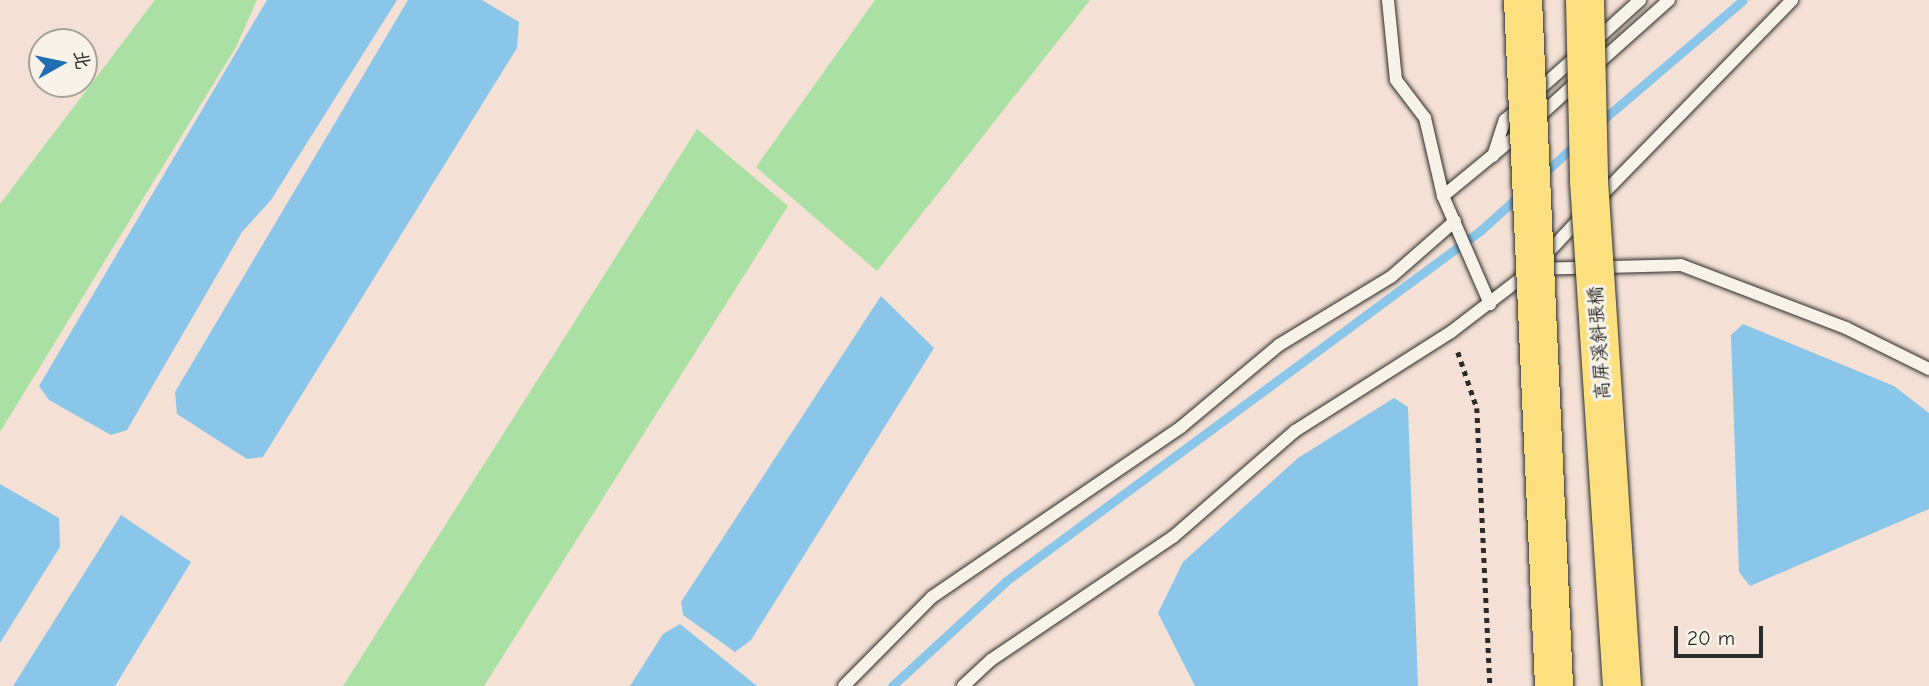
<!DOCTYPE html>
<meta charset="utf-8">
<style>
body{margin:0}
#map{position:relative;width:1929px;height:686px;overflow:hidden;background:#f4e0d4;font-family:"Comic Neue","LXGW WenKai TC",sans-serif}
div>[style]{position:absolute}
.green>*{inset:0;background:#aae0a3}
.water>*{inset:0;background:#89c6e9}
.stream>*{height:9px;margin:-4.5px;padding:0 4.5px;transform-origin:4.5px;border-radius:4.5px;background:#89c6e9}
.path>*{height:4.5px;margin-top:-2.25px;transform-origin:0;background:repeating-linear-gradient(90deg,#2b2b2b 0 5px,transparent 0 10px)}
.roads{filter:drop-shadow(0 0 2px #2b2b2b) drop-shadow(0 0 2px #2b2b2b)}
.service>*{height:12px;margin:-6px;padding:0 6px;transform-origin:6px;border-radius:6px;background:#f7f3e8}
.bridges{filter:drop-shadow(0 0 2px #2b2b2b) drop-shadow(0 0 2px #2b2b2b)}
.motorway-bridge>*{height:38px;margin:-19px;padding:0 19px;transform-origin:19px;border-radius:19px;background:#fce080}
span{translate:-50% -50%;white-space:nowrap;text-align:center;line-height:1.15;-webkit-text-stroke:6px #f7f3e8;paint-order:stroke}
.street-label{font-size:19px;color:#2b2b2b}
.north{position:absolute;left:28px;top:28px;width:70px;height:70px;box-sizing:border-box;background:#f7f3e8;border:2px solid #a5a39c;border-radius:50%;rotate:81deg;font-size:19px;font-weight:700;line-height:28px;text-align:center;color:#2b2b2b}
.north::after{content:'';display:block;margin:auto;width:24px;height:32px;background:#1f6fb2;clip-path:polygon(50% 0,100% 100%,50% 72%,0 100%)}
.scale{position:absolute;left:1674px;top:626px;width:89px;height:32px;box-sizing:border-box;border:4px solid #2b2b2b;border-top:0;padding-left:9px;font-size:21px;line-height:24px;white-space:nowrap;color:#2b2b2b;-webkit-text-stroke:5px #f7f3e8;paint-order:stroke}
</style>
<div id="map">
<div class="green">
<i style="clip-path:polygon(155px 0,257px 0,236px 47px,0 432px,0 204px)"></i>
<i style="clip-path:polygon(875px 0,1090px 0,877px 271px,756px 167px)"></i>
<i style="clip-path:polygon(697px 129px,788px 206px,484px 686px,343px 686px)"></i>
</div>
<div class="water">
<i style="clip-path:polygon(267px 0,397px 0,271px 200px,242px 232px,127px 430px,111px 435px,49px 400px,39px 386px)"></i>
<i style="clip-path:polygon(408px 0,482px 0,519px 22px,517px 48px,263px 457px,247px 459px,177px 414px,175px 392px)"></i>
<i style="clip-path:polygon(881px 296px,934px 348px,751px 640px,735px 652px,683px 615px,681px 602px)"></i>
<i style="clip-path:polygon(1743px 324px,1894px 386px,1929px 413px,1929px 509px,1750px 586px,1739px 572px,1731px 335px)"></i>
<i style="clip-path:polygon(1394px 398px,1408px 407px,1418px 686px,1195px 686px,1158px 613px,1183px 562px,1298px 458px)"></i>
<i style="clip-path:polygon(0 484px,59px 518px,60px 547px,0 643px)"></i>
<i style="clip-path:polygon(121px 515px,191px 562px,115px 686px,13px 686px)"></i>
<i style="clip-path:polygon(680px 624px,757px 686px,630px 686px,663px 634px)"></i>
</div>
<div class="stream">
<i style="left:1599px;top:123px;width:189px;rotate:-40.5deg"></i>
<i style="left:1542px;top:175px;width:46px;rotate:-42.4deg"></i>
<i style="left:892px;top:686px;width:155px;rotate:-42.6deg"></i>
<i style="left:1006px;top:581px;width:591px;rotate:-36.46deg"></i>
<i style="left:1481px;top:230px;width:54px;rotate:-42deg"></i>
</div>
<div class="path">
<i style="left:1458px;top:352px;width:59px;rotate:71.3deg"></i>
<i style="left:1477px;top:408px;width:278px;rotate:87.3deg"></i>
</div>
<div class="roads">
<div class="service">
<i style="left:1388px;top:0;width:80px;rotate:84.3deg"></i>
<i style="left:1396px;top:80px;width:48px;rotate:52.7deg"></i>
<i style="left:1425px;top:118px;width:80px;rotate:77deg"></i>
<i style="left:1443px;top:196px;width:118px;rotate:66.5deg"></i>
<i style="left:1595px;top:41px;width:61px;rotate:-42.3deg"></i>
<i style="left:1595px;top:66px;width:99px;rotate:-41.7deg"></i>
<i style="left:1534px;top:94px;width:59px;rotate:-41.6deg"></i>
<i style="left:1535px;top:120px;width:58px;rotate:-42.2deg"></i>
<i style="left:1493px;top:156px;width:38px;rotate:-72deg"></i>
<i style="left:1505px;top:120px;width:21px;rotate:-41deg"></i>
<i style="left:1443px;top:196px;width:101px;rotate:-39.4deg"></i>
<i style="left:1598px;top:199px;width:278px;rotate:-45.7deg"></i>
<i style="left:1543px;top:258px;width:59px;rotate:-47.1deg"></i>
<i style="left:844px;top:686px;width:125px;rotate:-45.3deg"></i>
<i style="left:932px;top:597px;width:301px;rotate:-34.3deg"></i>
<i style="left:1181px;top:427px;width:128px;rotate:-39.9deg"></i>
<i style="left:1279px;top:345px;width:131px;rotate:-31.3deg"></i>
<i style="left:1391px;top:277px;width:85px;rotate:-41.2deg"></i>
<i style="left:963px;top:686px;width:38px;rotate:-43deg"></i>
<i style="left:991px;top:660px;width:220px;rotate:-34.1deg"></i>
<i style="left:1173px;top:537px;width:162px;rotate:-41deg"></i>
<i style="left:1295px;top:431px;width:185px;rotate:-32.4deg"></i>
<i style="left:1451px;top:332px;width:103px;rotate:-37.5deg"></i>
<i style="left:1533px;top:269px;width:148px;rotate:-1.5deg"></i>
<i style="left:1681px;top:265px;width:177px;rotate:20.9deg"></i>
<i style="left:1846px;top:328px;width:93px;rotate:26.3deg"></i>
</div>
</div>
<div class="bridges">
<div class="motorway-bridge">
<i style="left:1523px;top:0;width:687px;rotate:87.41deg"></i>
<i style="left:1585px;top:0;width:181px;rotate:88.7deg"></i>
<i style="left:1589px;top:181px;width:506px;rotate:86.26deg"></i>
</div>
</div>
<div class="street-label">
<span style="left:1600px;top:343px;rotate:-94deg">高屏溪斜張橋</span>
</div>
<div class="north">北</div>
<div class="scale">20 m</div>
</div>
